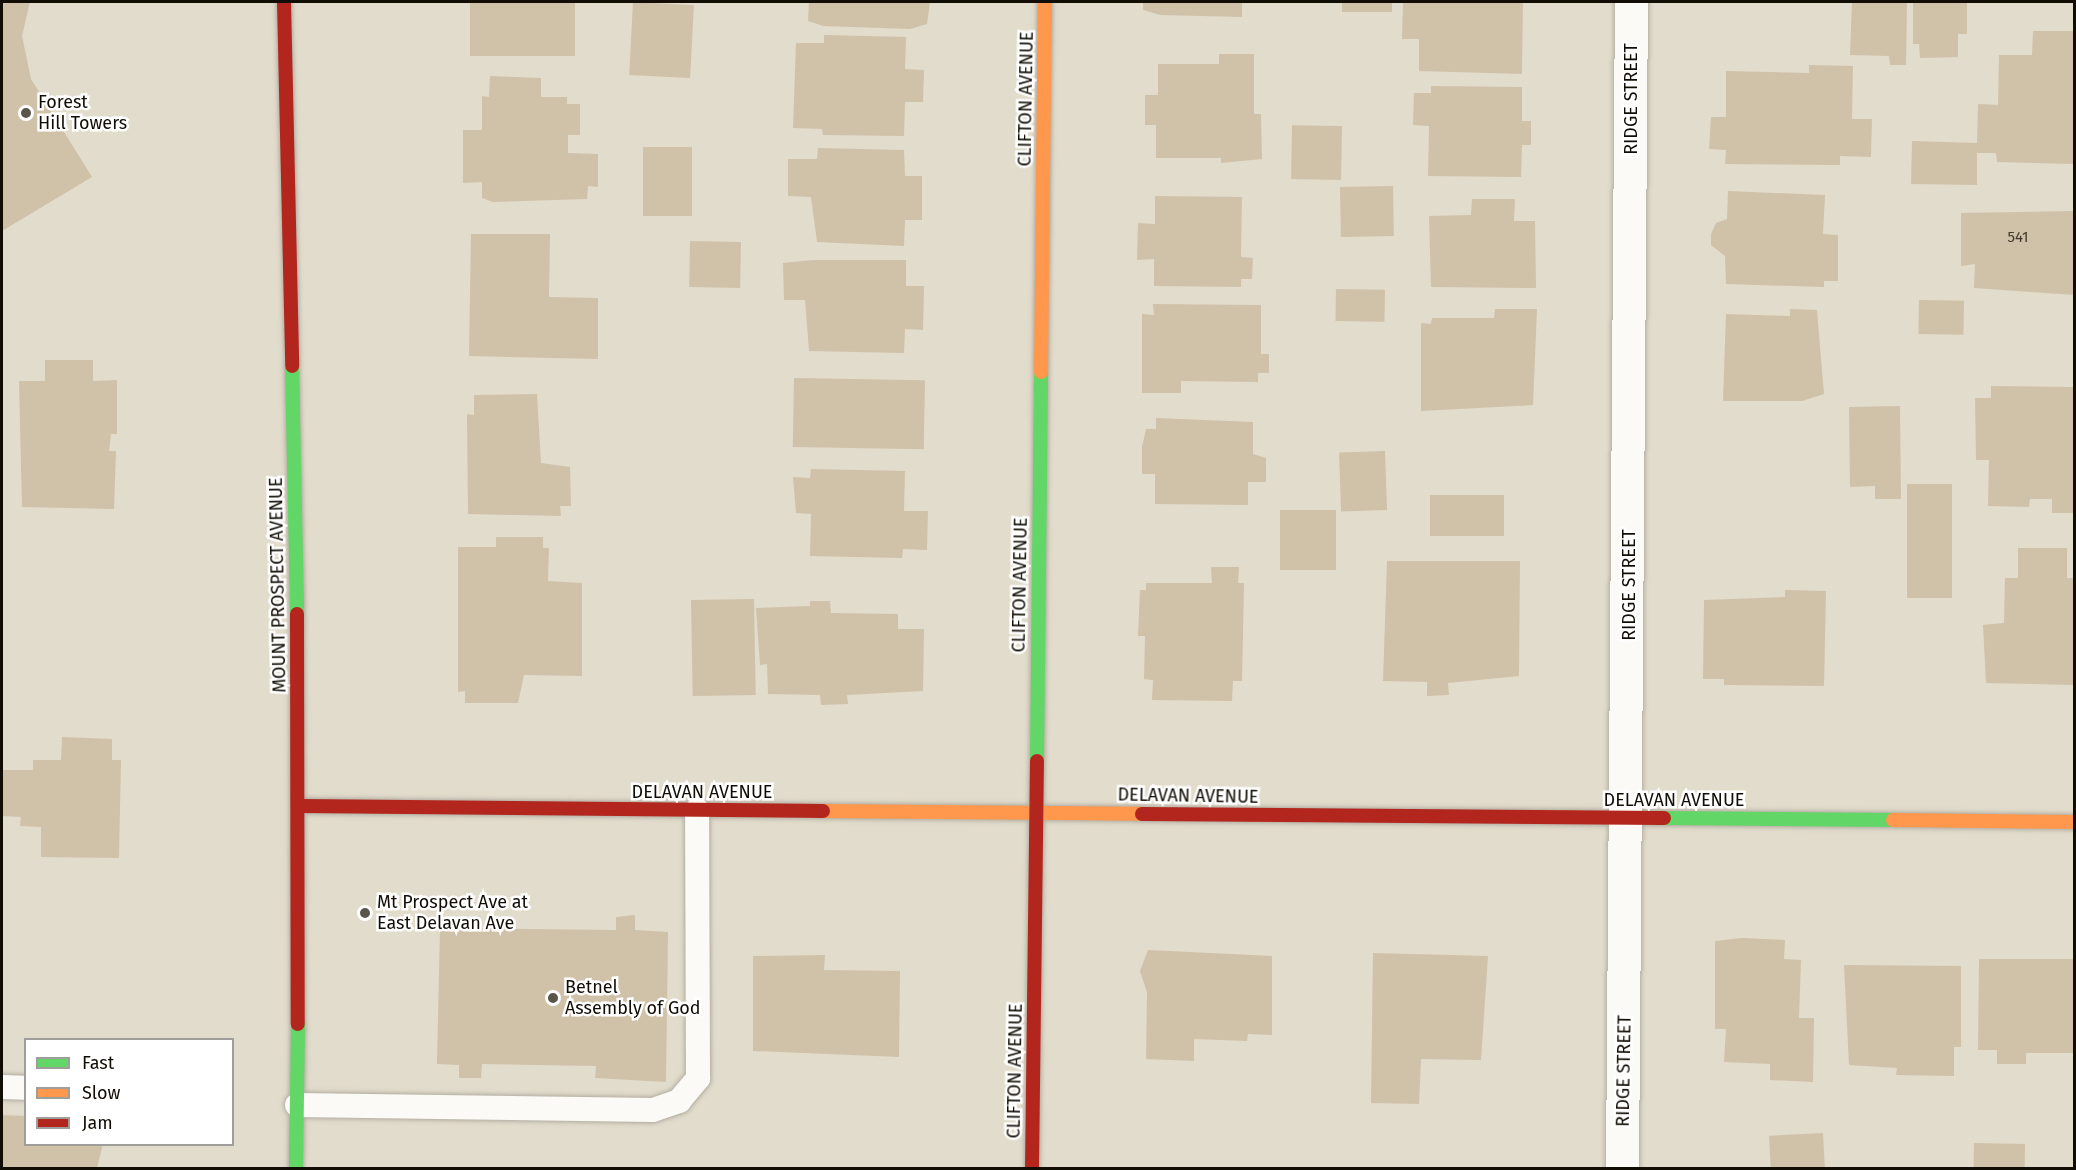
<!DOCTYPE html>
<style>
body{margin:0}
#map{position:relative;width:2076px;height:1170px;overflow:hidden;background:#e2dccc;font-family:"Fira Sans",sans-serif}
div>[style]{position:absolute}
.building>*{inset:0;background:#d0c1a9;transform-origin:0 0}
.roads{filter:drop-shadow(0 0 2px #b3aea2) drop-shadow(0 0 2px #b3aea2)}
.lane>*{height:24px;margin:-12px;padding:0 12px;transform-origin:12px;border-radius:12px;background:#fbfaf7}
.street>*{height:33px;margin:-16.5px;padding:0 16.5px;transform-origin:16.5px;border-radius:16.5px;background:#fbfaf7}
.fast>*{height:14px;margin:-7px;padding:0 7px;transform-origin:7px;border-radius:7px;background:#63d668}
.slow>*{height:14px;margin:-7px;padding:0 7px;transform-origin:7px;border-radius:7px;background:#ff974d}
.jam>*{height:14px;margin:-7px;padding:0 7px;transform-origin:7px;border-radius:7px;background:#b3261e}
.dots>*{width:16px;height:16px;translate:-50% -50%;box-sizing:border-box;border:3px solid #fff;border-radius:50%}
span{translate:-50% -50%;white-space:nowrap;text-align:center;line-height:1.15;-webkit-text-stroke:5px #fff;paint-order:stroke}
.number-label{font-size:15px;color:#413a2d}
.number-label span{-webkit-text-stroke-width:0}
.street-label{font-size:18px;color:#110d04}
.poi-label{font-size:18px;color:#110d04}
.left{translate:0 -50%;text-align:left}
.frame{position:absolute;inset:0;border:3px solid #110d04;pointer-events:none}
.legend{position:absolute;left:24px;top:1038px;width:210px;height:108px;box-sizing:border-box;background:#fff;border:2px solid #a09e9b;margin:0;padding:8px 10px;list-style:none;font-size:18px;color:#110d04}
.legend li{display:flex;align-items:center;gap:12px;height:30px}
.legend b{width:30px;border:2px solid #a09e9b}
</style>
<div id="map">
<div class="building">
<i style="clip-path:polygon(2px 2px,30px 2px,22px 36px,31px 79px,92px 177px,2px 231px)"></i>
<i style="left:470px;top:2px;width:105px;height:54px"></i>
<i style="left:633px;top:2px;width:61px;height:73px;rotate:3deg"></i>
<i style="clip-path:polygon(809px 2px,930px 2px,927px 24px,910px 29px,823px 26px,808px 21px)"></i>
<i style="clip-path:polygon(1143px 2px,1242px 2px,1242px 17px,1160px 15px,1143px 10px)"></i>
<i style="left:1342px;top:2px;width:50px;height:10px"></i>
<i style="clip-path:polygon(1523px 2px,1522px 74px,1419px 71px,1419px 39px,1402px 39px,1403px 3px)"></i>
<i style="clip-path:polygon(1852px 2px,1907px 2px,1906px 65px,1890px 65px,1889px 56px,1850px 55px)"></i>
<i style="clip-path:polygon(1913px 2px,1967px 2px,1967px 34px,1958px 34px,1958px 57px,1920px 58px,1919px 44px,1913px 44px)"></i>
<i style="clip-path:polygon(2033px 31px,2074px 31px,2074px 164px,1997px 162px,1996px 153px,1977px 153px,1977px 185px,1911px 184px,1912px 141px,1977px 143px,1978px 104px,1998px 105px,1999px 55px,2032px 55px)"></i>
<i style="clip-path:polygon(824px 35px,906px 37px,905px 69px,924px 70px,923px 102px,905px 102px,904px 136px,823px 135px,822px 129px,793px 128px,796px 43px,824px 43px)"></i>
<i style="clip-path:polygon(1219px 54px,1254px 54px,1254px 114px,1261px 114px,1262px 159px,1221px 163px,1221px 158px,1156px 158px,1156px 125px,1145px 125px,1145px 95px,1158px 95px,1158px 64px,1219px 64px)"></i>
<i style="clip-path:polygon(1809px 65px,1853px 66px,1852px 119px,1872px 119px,1871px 157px,1840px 156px,1840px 165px,1725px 164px,1726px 150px,1709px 149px,1711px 117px,1726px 117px,1726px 71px,1809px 73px)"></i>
<i style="clip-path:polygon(490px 76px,541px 78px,541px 97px,567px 97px,567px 104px,580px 104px,580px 135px,568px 135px,568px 153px,598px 154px,598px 187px,588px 186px,587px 199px,493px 202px,482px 198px,482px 182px,463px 183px,463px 130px,482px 130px,482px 96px,489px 97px)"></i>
<i style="clip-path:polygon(1431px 86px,1522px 87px,1522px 121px,1531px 121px,1531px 145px,1522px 145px,1521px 177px,1428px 176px,1429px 126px,1413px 125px,1414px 93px,1431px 93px)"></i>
<i style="left:1342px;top:126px;width:54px;height:50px;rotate:91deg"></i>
<i style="left:643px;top:147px;width:49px;height:69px"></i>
<i style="clip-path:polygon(818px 148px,904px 150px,905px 176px,922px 176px,922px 220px,905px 220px,904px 246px,817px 242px,811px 197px,788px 196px,788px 159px,817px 159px)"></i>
<i style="left:1393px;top:186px;width:50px;height:53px;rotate:89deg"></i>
<i style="clip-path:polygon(1728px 191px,1825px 195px,1823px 234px,1838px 235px,1838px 281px,1824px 281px,1824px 287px,1726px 284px,1725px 256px,1711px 245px,1711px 234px,1716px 223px,1727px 219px)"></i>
<i style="clip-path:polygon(1155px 196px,1242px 197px,1241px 257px,1253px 258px,1252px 279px,1241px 279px,1241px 287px,1154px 286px,1154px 259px,1137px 260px,1138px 223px,1155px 224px)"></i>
<i style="clip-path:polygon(1472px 199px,1515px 199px,1514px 221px,1535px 221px,1536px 288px,1431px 287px,1429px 216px,1471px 215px)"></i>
<i style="clip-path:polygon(2074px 211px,2074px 295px,1974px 288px,1975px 264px,1961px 266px,1961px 213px)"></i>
<i style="clip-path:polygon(471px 234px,550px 234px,549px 297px,598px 298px,598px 359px,469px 356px)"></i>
<i style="left:690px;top:241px;width:51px;height:46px;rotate:1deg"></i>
<i style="clip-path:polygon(813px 260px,906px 260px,906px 286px,924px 286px,923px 330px,905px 329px,904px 353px,809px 351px,805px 300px,784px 300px,783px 263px)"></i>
<i style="left:1336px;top:289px;width:49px;height:32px;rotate:1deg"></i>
<i style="left:1919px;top:300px;width:45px;height:34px;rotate:1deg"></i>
<i style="clip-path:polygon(1153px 304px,1261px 305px,1261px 354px,1269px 354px,1269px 373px,1258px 373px,1258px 382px,1181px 381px,1181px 393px,1142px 393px,1142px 314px,1154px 315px)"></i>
<i style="clip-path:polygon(1495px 309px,1537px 309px,1533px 405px,1421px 411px,1421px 323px,1431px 324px,1432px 318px,1494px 318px)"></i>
<i style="clip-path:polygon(1790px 309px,1817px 310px,1824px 394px,1802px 401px,1723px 401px,1726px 314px,1790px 316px)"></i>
<i style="clip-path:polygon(45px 360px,93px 360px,93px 381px,117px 380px,117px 434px,111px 434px,109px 451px,116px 451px,114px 509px,22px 507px,19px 381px,45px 381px)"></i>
<i style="left:794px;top:378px;width:131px;height:69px;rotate:1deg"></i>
<i style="clip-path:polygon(1991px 386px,2074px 387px,2074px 513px,2052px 513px,2052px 499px,2030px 499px,2029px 507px,1988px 506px,1989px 460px,1976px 460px,1975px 398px,1991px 398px)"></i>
<i style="clip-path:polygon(537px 394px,541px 463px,570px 467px,571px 506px,560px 506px,561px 516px,468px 514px,467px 414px,474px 415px,474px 395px)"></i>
<i style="clip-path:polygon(1900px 406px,1901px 499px,1875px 499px,1875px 486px,1850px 487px,1849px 407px)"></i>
<i style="clip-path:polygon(1156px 418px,1253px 422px,1253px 454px,1266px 458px,1266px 482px,1248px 482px,1248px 505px,1155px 504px,1155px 474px,1142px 474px,1142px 447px,1146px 429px,1156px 429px)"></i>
<i style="left:1385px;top:451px;width:59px;height:46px;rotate:88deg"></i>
<i style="clip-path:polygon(811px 469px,905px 471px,904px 511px,928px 511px,927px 550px,903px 549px,902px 558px,810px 556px,811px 514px,796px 513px,793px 477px,810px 478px)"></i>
<i style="left:1907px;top:484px;width:45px;height:114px"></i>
<i style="left:1430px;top:495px;width:74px;height:41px"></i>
<i style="left:1280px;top:510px;width:56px;height:60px"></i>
<i style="clip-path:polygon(496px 537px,543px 537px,543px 548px,549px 548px,548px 581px,582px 583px,582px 676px,524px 675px,518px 703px,465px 703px,465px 691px,458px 692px,458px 547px,496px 547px)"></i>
<i style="clip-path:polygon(2018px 548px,2067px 548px,2067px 578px,2074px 578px,2074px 685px,1986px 683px,1983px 625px,2004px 623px,2005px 578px,2018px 578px)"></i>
<i style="clip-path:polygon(1387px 561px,1520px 561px,1519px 676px,1448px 683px,1449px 695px,1427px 696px,1427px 682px,1383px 681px)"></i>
<i style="clip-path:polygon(1211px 567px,1239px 567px,1238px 583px,1244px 583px,1242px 681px,1233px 681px,1232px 701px,1152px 700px,1153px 680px,1144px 679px,1145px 636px,1138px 636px,1140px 590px,1146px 590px,1146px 583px,1212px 583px)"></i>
<i style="clip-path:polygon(1785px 590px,1826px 591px,1824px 686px,1724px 685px,1724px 679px,1703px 679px,1704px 600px,1785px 597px)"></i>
<i style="left:754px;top:599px;width:96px;height:63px;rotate:89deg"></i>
<i style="clip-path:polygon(810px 601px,830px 601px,831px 613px,898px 614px,898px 629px,924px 629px,923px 691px,847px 695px,848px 704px,821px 705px,820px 695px,768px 694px,767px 664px,760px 665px,756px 608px,810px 606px)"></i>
<i style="clip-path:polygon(62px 737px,112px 739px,112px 760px,121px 760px,119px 858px,41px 857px,41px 827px,20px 826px,21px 817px,2px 816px,3px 770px,33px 770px,33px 760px,61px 760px)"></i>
<i style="clip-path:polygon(635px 915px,635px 930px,668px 932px,666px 1082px,595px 1078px,596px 1066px,482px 1064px,481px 1078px,459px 1078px,459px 1065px,437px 1064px,440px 928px,616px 930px,616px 917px)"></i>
<i style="clip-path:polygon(1742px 938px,1785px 940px,1784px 959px,1801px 960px,1799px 1018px,1814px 1018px,1813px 1082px,1770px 1080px,1770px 1064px,1724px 1062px,1726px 1029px,1715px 1029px,1715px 941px)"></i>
<i style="clip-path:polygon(1148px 950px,1272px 956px,1272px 1035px,1248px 1034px,1247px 1041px,1194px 1039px,1194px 1061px,1146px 1059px,1147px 992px,1140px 971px)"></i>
<i style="clip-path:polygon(1373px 953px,1488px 956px,1481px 1060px,1421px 1059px,1419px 1104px,1371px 1103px)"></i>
<i style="clip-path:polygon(825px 955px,824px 970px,900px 971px,899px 1057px,753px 1051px,753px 956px)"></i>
<i style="clip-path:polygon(1979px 959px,2074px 959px,2074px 1053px,2026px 1053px,2026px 1064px,1997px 1064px,1997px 1050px,1978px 1050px)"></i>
<i style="clip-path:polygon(1844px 965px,1961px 966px,1961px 1047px,1954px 1047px,1954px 1076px,1896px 1075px,1897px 1068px,1849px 1065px)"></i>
<i style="clip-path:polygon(2px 1115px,26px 1116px,26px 1144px,103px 1144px,97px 1168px,2px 1168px)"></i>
<i style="left:1823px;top:1133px;width:35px;height:54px;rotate:87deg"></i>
<i style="left:1974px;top:1143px;width:51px;height:25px;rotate:1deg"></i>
</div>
<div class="roads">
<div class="lane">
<i style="left:2px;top:1087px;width:24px;rotate:2deg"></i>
<i style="left:297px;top:1105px;width:356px;rotate:0.8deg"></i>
<i style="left:653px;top:1110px;width:28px;rotate:-19deg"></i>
<i style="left:679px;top:1101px;width:30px;rotate:-50deg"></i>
<i style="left:698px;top:1078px;width:268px;rotate:-90.2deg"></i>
</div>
<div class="street">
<i style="left:1622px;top:1168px;width:1166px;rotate:-89.56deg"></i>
</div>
<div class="fast">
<i style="left:292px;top:366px;width:248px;rotate:88.8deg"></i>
<i style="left:1037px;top:761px;width:389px;rotate:-89.4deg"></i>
<i style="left:1664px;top:818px;width:229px;rotate:0.5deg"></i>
<i style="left:296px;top:1168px;width:144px;rotate:-89.2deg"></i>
</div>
<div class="slow">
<i style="left:1041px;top:372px;width:370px;rotate:-89.4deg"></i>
<i style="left:823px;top:811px;width:319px;rotate:0.5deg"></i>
<i style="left:1893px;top:820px;width:181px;rotate:0.6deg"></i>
</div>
<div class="jam">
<i style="left:284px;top:2px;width:364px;rotate:88.7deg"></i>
<i style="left:297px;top:614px;width:410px;rotate:89.9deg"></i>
<i style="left:301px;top:806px;width:522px;rotate:0.55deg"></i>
<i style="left:1142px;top:814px;width:522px;rotate:0.44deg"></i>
<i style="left:1032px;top:1168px;width:407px;rotate:-89.3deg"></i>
</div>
</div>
<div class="dots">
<i style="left:26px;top:113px;background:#5a554a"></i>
<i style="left:365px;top:913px;background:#5a554a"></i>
<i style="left:553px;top:998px;background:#5a554a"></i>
</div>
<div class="number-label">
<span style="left:2018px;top:238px">541</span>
</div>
<div class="street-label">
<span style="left:1026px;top:99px;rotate:-89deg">CLIFTON AVENUE</span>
<span style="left:1631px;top:99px;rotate:-90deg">RIDGE STREET</span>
<span style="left:278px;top:585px;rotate:-91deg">MOUNT PROSPECT AVENUE</span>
<span style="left:1020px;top:585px;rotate:-89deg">CLIFTON AVENUE</span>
<span style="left:1629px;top:585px;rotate:-90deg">RIDGE STREET</span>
<span style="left:702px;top:792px">DELAVAN AVENUE</span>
<span style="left:1188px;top:796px;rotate:1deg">DELAVAN AVENUE</span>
<span style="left:1674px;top:800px">DELAVAN AVENUE</span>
<span style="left:1015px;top:1071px;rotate:-89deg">CLIFTON AVENUE</span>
<span style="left:1624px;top:1071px;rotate:-89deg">RIDGE STREET</span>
</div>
<div class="poi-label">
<span class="left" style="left:38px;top:113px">Forest<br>Hill Towers</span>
<span class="left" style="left:377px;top:913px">Mt Prospect Ave at<br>East Delavan Ave</span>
<span class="left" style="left:565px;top:998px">Betnel<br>Assembly of God</span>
</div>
<div class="frame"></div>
<ul class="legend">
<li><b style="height:8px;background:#63d668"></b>Fast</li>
<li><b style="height:8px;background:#ff974d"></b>Slow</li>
<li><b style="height:8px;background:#b3261e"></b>Jam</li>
</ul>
</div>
